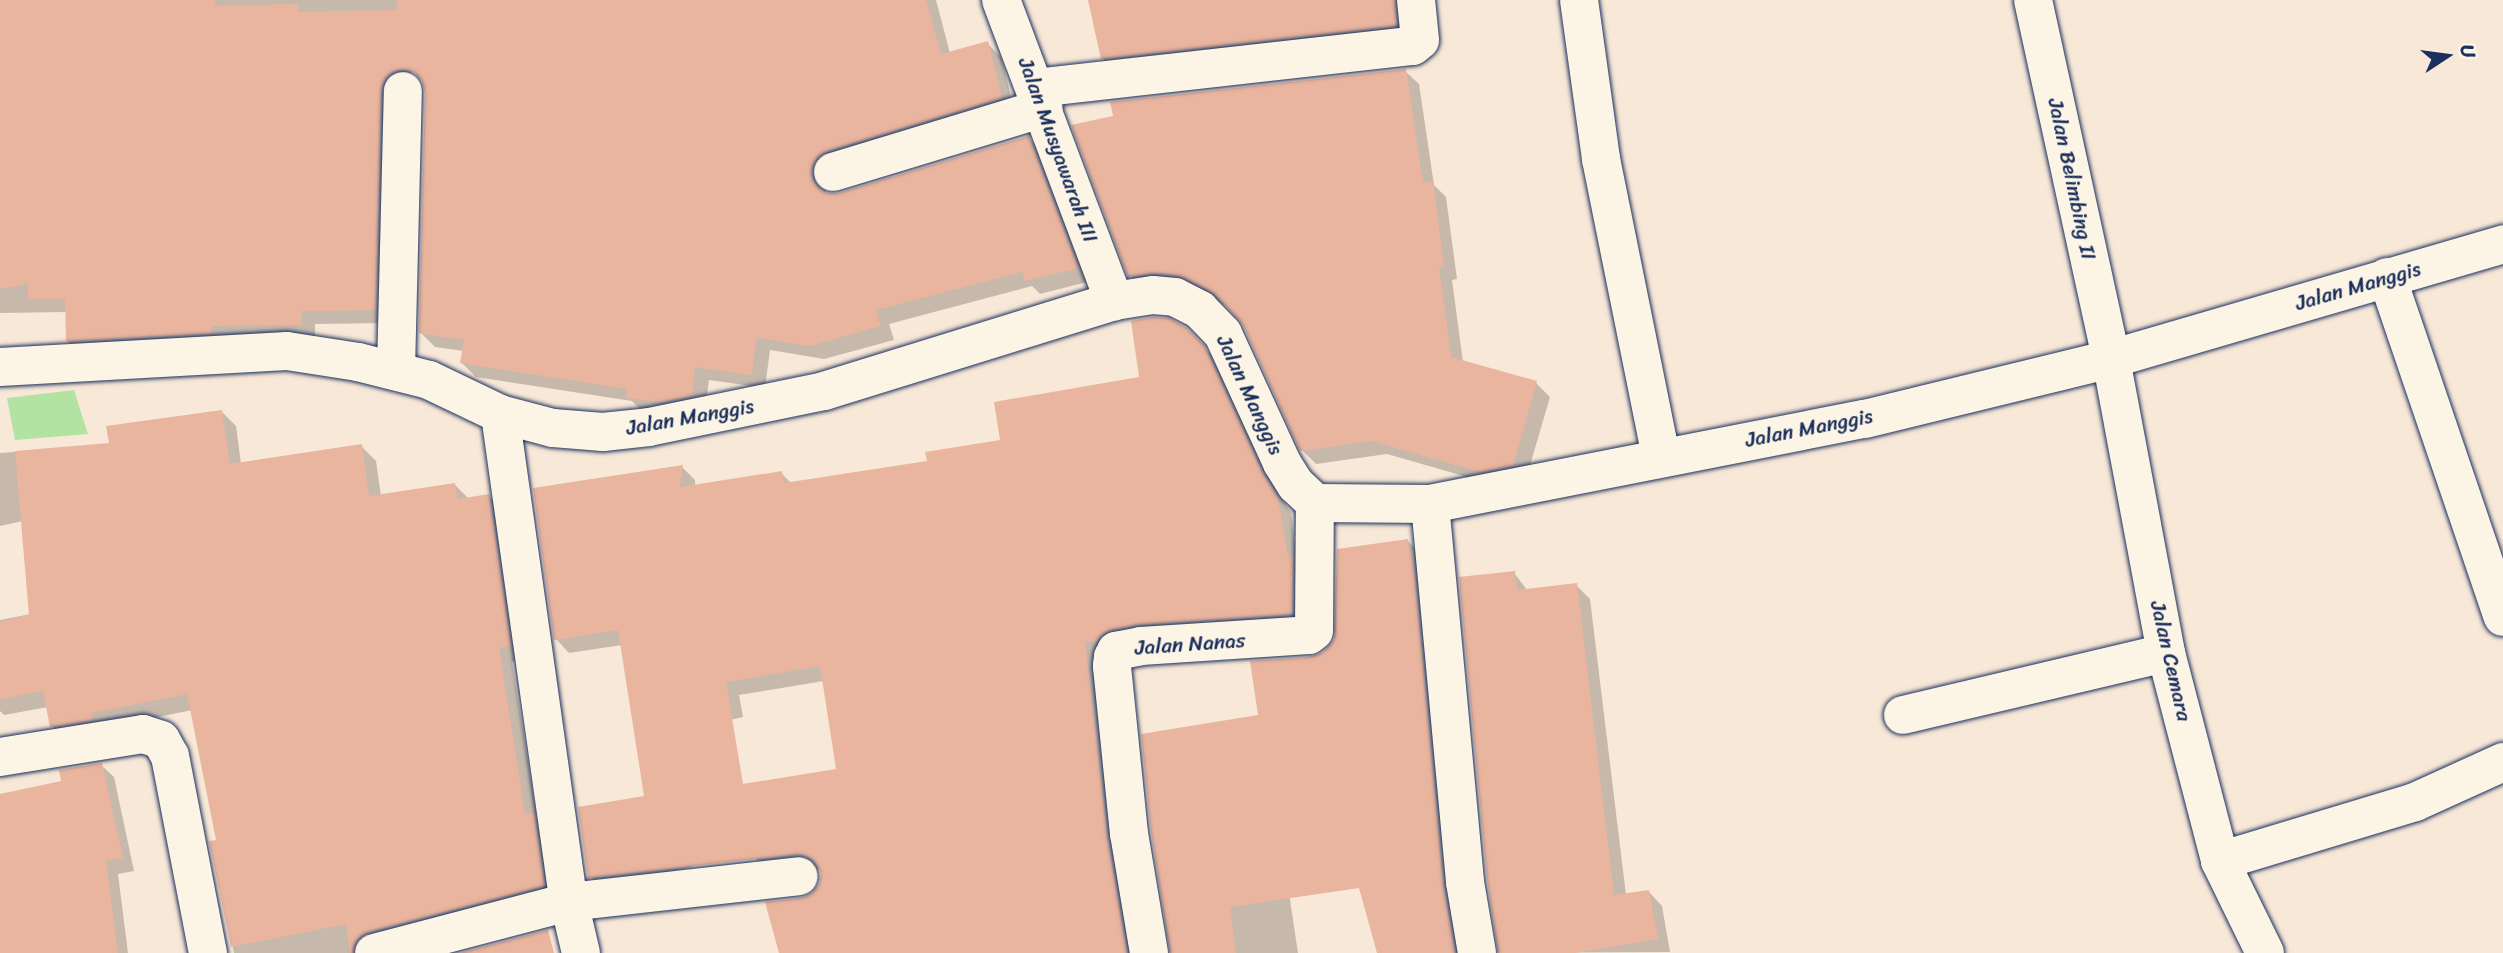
<!DOCTYPE html>
<style>
body{margin:0}
#map{position:relative;width:2503px;height:953px;overflow:hidden;background:#f8e8d7;font-family:Sriracha,sans-serif}
div>[style]{position:absolute}
.green>*{inset:0;background:#b3e3a3}
.shadow>*{inset:0;background:#0003}
.building>*{inset:0;background:#eab59e}
.roads{filter:drop-shadow(0 0 2px #1b2f5e) drop-shadow(0 0 2px #1b2f5e)}
.street>*{height:38px;margin:-19px;padding:0 19px;transform-origin:19px;border-radius:19px;background:#fcf5e5}
span{translate:-50% -50%;white-space:nowrap;text-align:center;line-height:1.15;-webkit-text-stroke:6px #fcf5e5;paint-order:stroke}
.street-label{font-size:21px;color:#1b2f5e}
.north{position:absolute;left:2412px;top:21px;width:70px;height:70px;-webkit-text-stroke:5px #fcf5e5;paint-order:stroke;rotate:77deg;font-size:19px;font-weight:700;line-height:28px;text-align:center;color:#1b2f5e}
.north::after{content:'';display:block;margin:auto;width:24px;height:32px;background:#1b2f5e;clip-path:polygon(50% 0,100% 100%,50% 72%,0 100%)}
</style>
<div id="map">
<div class="green">
<i style="clip-path:polygon(74px 390px,88px 434px,15px 440px,7px 398px)"></i>
</div>
<div class="shadow">
<i style="clip-path:polygon(0 0,410px 0,411px 84px,388px 323px,315px 324px,315px 338px,81px 354px,67px 341px,67px 312px,0 313px)"></i>
<i style="clip-path:polygon(479px 0,936px 0,950px 53px,987px 43px,1001px 57px,1015px 112px,825px 181px,826px 195px,840px 195px,1028px 138px,1042px 152px,1091px 281px,1040px 294px,1032px 286px,889px 324px,894px 340px,824px 359px,770px 350px,765px 388px,709px 380px,705px 410px,642px 411px,632px 401px,476px 377px,462px 363px,464px 351px,435px 347px,421px 333px)"></i>
<i style="clip-path:polygon(1090px 0,1412px 0,1410px 40px,1117px 73px,1102px 58px)"></i>
<i style="clip-path:polygon(1405px 71px,1419px 84px,1434px 185px,1446px 197px,1457px 279px,1452px 280px,1463px 362px,1536px 383px,1550px 397px,1526px 479px,1495px 485px,1387px 454px,1316px 464px,1302px 450px,1244px 324px,1229px 307px,1193px 288px,1144px 290px,1130px 276px)"></i>
<i style="clip-path:polygon(1186px 329px,1218px 362px,1275px 488px,1291px 513px,1305px 627px,1125px 643px,1137px 953px,781px 953px,767px 903px,812px 896px,821px 885px,822px 873px,821px 869px,768px 872px,755px 858px,838px 770px,824px 681px,739px 695px,743px 717px,648px 738px,622px 645px,569px 653px,556px 639px,682px 467px,695px 480px,695px 487px,781px 473px,792px 484px,929px 463px,1002px 442px,1141px 378px)"></i>
<i style="clip-path:polygon(222px 412px,236px 426px,241px 464px,361px 446px,376px 461px,381px 496px,455px 485px,469px 499px,489px 496px,503px 511px,524px 660px,512px 662px,537px 818px,548px 829px,558px 898px,374px 953px,234px 953px,211px 842px,218px 841px,192px 710px,105px 728px,66px 741px,52px 726px,48px 707px,4px 715px,0 711px,0 620px,31px 614px,23px 521px,0 526px,0 453px,111px 445px)"></i>
<i style="clip-path:polygon(1408px 541px,1421px 554px,1465px 953px,1379px 953px,1296px 659px,1323px 654px,1336px 641px)"></i>
<i style="clip-path:polygon(1514px 573px,1528px 591px,1576px 585px,1590px 599px,1626px 895px,1649px 892px,1662px 906px,1670px 952px,1500px 953px)"></i>
<i style="clip-path:polygon(1265px 732px,1298px 953px,1172px 953px)"></i>
<i style="clip-path:polygon(101px 765px,114px 777px,134px 871px,118px 874px,128px 953px,0 953px,0 795px,63px 783px)"></i>
<i style="clip-path:polygon(683px 806px,692px 867px,600px 886px,589px 875px)"></i>
</div>
<div class="building">
<i style="clip-path:polygon(0 0,215px 0,215px 6px,298px 4px,298px 12px,397px 10px,397px 0,926px 0,941px 54px,988px 41px,1002px 98px,827px 151px,818px 157px,812px 166px,812px 179px,819px 188px,827px 193px,839px 193px,1029px 136px,1078px 268px,1025px 281px,1022px 272px,876px 310px,881px 326px,809px 346px,756px 337px,752px 375px,695px 367px,692px 396px,660px 402px,626px 398px,627px 389px,460px 363px,464px 340px,419px 333px,425px 92px,422px 81px,415px 73px,403px 69px,392px 72px,385px 79px,381px 90px,376px 310px,302px 311px,302px 325px,211px 326px,212px 333px,66px 341px,65px 299px,28px 299px,28px 283px,0 289px)"></i>
<i style="clip-path:polygon(1088px 0,1395px 0,1397px 26px,1101px 59px)"></i>
<i style="clip-path:polygon(1406px 69px,1423px 183px,1433px 181px,1444px 266px,1439px 267px,1451px 357px,1537px 381px,1513px 466px,1480px 472px,1372px 441px,1300px 451px,1243px 325px,1216px 295px,1177px 275px,1155px 273px,1128px 277px,1071px 125px,1113px 116px,1110px 102px)"></i>
<i style="clip-path:polygon(evenodd,1154px 317px,1169px 318px,1187px 328px,1205px 346px,1262px 472px,1278px 498px,1288px 557px,1293px 556px,1292px 614px,1137px 625px,1111px 630px,1097px 641px,1085px 642px,1107px 836px,1127px 953px,779px 953px,765px 902px,802px 898px,812px 893px,819px 884px,821px 874px,817px 864px,808px 856px,797px 854px,588px 878px,578px 807px,644px 796px,618px 630px,554px 640px,533px 488px,683px 465px,680px 487px,782px 471px,784px 483px,927px 461px,925px 452px,1000px 440px,994px 402px,1139px 377px,1131px 321px,1154px 317px,820px 666px,836px 769px,743px 784px,726px 682px,820px 666px)"></i>
<i style="clip-path:polygon(222px 410px,230px 464px,362px 444px,369px 496px,455px 483px,458px 499px,489px 494px,511px 646px,499px 648px,525px 814px,534px 813px,545px 886px,368px 932px,358px 938px,353px 953px,350px 953px,346px 924px,231px 947px,209px 841px,216px 840px,187px 694px,91px 713px,93px 720px,50px 727px,43px 691px,0 699px,0 622px,29px 615px,15px 451px,109px 443px,106px 426px)"></i>
<i style="clip-path:polygon(1408px 539px,1415px 582px,1443px 884px,1455px 953px,1377px 953px,1359px 888px,1230px 907px,1236px 953px,1170px 953px,1151px 831px,1141px 734px,1258px 715px,1250px 661px,1311px 657px,1323px 652px,1334px 640px,1337px 549px)"></i>
<i style="clip-path:polygon(1515px 571px,1517px 590px,1577px 583px,1614px 895px,1649px 890px,1658px 939px,1575px 953px,1498px 953px,1487px 879px,1459px 577px)"></i>
<i style="clip-path:polygon(102px 763px,123px 858px,106px 861px,118px 953px,0 953px,0 794px,61px 781px,59px 770px)"></i>
<i style="clip-path:polygon(548px 930px,554px 953px,460px 953px)"></i>
</div>
<div class="roads">
<div class="street">
<i style="left:1001px;top:0;width:322px;rotate:69.4deg"></i>
<i style="left:1579px;top:0;width:161px;rotate:82.1deg"></i>
<i style="left:1601px;top:159px;width:304px;rotate:78.6deg"></i>
<i style="left:2033px;top:0;width:367px;rotate:77.7deg"></i>
<i style="left:2111px;top:359px;width:299px;rotate:79.4deg"></i>
<i style="left:2166px;top:653px;width:215px;rotate:75.4deg"></i>
<i style="left:2220px;top:861px;width:102px;rotate:63.9deg"></i>
<i style="left:1036px;top:88px;width:379px;rotate:-6.4deg"></i>
<i style="left:1413px;top:46px;width:9px;rotate:-41deg"></i>
<i style="left:1420px;top:40px;width:40px;rotate:-95.7deg"></i>
<i style="left:833px;top:172px;width:220px;rotate:-16.9deg"></i>
<i style="left:2387px;top:277px;width:359px;rotate:71.2deg"></i>
<i style="left:0;top:367px;width:287px;rotate:-3.2deg"></i>
<i style="left:287px;top:351px;width:72px;rotate:8.8deg"></i>
<i style="left:358px;top:362px;width:73px;rotate:14.2deg"></i>
<i style="left:429px;top:380px;width:79px;rotate:25.6deg"></i>
<i style="left:500px;top:414px;width:55px;rotate:14.8deg"></i>
<i style="left:553px;top:428px;width:50px;rotate:4.6deg"></i>
<i style="left:603px;top:432px;width:46px;rotate:-6.2deg"></i>
<i style="left:649px;top:427px;width:179px;rotate:-11.6deg"></i>
<i style="left:824px;top:391px;width:304px;rotate:-17.2deg"></i>
<i style="left:1114px;top:301px;width:39px;rotate:-9deg"></i>
<i style="left:1153px;top:295px;width:22px;rotate:5deg"></i>
<i style="left:1175px;top:297px;width:28px;rotate:27deg"></i>
<i style="left:1200px;top:310px;width:33px;rotate:46deg"></i>
<i style="left:1223px;top:334px;width:142px;rotate:65.4deg"></i>
<i style="left:1282px;top:463px;width:26px;rotate:58deg"></i>
<i style="left:1296px;top:485px;width:26px;rotate:43deg"></i>
<i style="left:1315px;top:503px;width:115px;rotate:0.5deg"></i>
<i style="left:1430px;top:504px;width:443px;rotate:-11.1deg"></i>
<i style="left:1865px;top:419px;width:253px;rotate:-13.7deg"></i>
<i style="left:2111px;top:359px;width:409px;rotate:-16.3deg"></i>
<i style="left:396px;top:371px;width:280px;rotate:-88.6deg"></i>
<i style="left:500px;top:414px;width:493px;rotate:82deg"></i>
<i style="left:569px;top:902px;width:52px;rotate:76.8deg"></i>
<i style="left:1430px;top:504px;width:380px;rotate:84.7deg"></i>
<i style="left:1465px;top:882px;width:72px;rotate:80.4deg"></i>
<i style="left:1903px;top:715px;width:270px;rotate:-13.3deg"></i>
<i style="left:0;top:757px;width:145px;rotate:-9.1deg"></i>
<i style="left:143px;top:734px;width:19px;rotate:18deg"></i>
<i style="left:161px;top:740px;width:18px;rotate:61deg"></i>
<i style="left:170px;top:756px;width:201px;rotate:79.1deg"></i>
<i style="left:2220px;top:861px;width:204px;rotate:-16.8deg"></i>
<i style="left:2415px;top:802px;width:97px;rotate:-24.4deg"></i>
<i style="left:374px;top:953px;width:202px;rotate:-14.7deg"></i>
<i style="left:569px;top:902px;width:231px;rotate:-6.4deg"></i>
<i style="left:1149px;top:953px;width:121px;rotate:-99.5deg"></i>
<i style="left:1129px;top:834px;width:169px;rotate:-95.8deg"></i>
<i style="left:1112px;top:666px;width:9px;rotate:-84deg"></i>
<i style="left:1113px;top:657px;width:7px;rotate:-63deg"></i>
<i style="left:1116px;top:651px;width:25px;rotate:-11deg"></i>
<i style="left:1141px;top:646px;width:168px;rotate:-3.7deg"></i>
<i style="left:1309px;top:635px;width:6px;rotate:-39deg"></i>
<i style="left:1314px;top:631px;width:128px;rotate:-89.6deg"></i>
</div>
</div>
<div class="street-label">
<span style="left:1058px;top:150px;rotate:70deg">Jalan Musyawarah III</span>
<span style="left:2072px;top:179px;rotate:78deg">Jalan Belimbing II</span>
<span style="left:2358px;top:286px;rotate:-16deg">Jalan Manggis</span>
<span style="left:1250px;top:395px;rotate:65deg">Jalan Manggis</span>
<span style="left:690px;top:417px;rotate:-10deg">Jalan Manggis</span>
<span style="left:1809px;top:428px;rotate:-11deg">Jalan Manggis</span>
<span style="left:1190px;top:644px;rotate:-4deg">Jalan Nanas</span>
<span style="left:2171px;top:661px;rotate:77deg">Jalan Cemara</span>
</div>
<div class="north">U</div>
</div>
